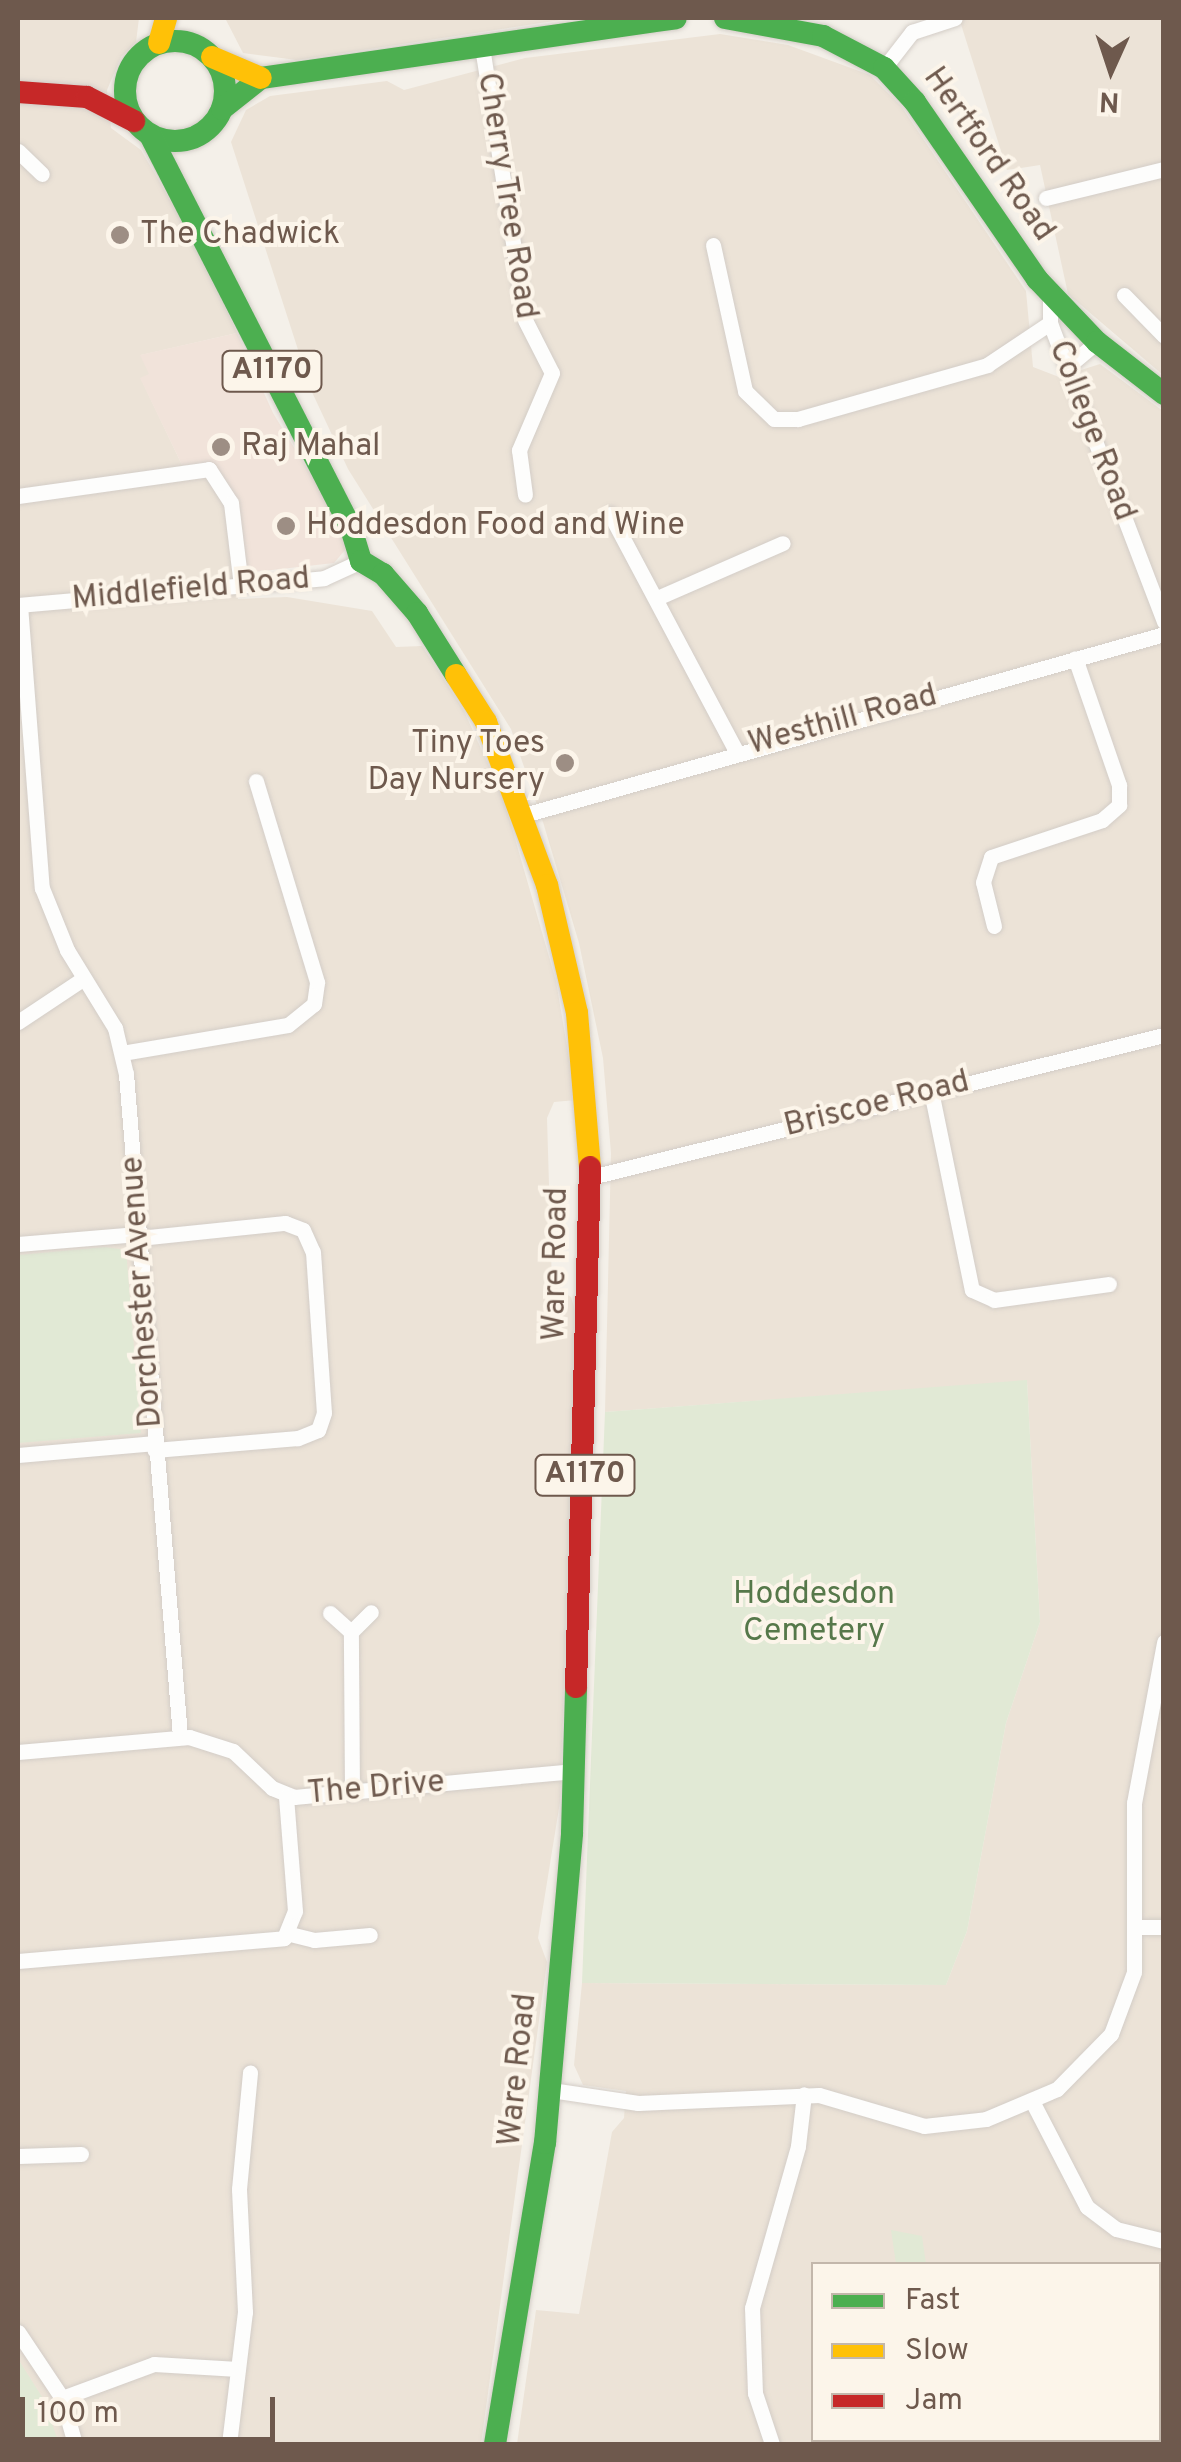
<!DOCTYPE html>
<style>
body{margin:0}
#map{position:relative;width:1181px;height:2462px;overflow:hidden;background:#f4f0e9;font-family:Overpass,sans-serif}
div>[style]{position:absolute}
.residential>*{inset:0;background:#ece3d7}
.commercial>*{inset:0;background:#f1e3da}
.green>*{inset:0;background:#e1e9d5}
.roads{filter:drop-shadow(0 0 2px #d3cdc7) drop-shadow(0 0 2px #d3cdc7)}
.street>*{height:15px;margin:-7.5px;padding:0 7.5px;transform-origin:7.5px;border-radius:7.5px;background:#fdfdfc}
.fast>*{height:22px;margin:-11px;padding:0 11px;transform-origin:11px;border-radius:11px;background:#4caf50}
.fast>.ring{margin:-11px;padding:0;box-sizing:content-box;background:none;border:22px solid #4caf50;border-radius:50%}
.slow>*{height:22px;margin:-11px;padding:0 11px;transform-origin:11px;border-radius:11px;background:#ffc107}
.jam>*{height:22px;margin:-11px;padding:0 11px;transform-origin:11px;border-radius:11px;background:#c62828}
.dots>*{width:28px;height:28px;translate:-50% -50%;box-sizing:border-box;border:5px solid #fcf5ea;border-radius:50%}
span{translate:-50% -50%;white-space:nowrap;text-align:center;line-height:1.15;-webkit-text-stroke:8px #fcf5ea;paint-order:stroke}
.shield-label span{padding:2px 8px;background:#fcf5ea;border:2px solid;border-radius:8px;-webkit-text-stroke-width:0}
.shield-label{font-size:30px;color:#6e594d;font-weight:700}
.street-label{font-size:32px;color:#6e594d}
.poi-label{font-size:32px;color:#6e594d}
.left{translate:0 -50%;text-align:left}
.right{translate:-100% -50%;text-align:right}
.park-label{font-size:32px;color:#56784a}
.frame{position:absolute;inset:0;border:20px solid #6e594d;pointer-events:none}
.legend{position:absolute;left:811px;top:2262px;width:350px;height:180px;box-sizing:border-box;background:#fcf5ea;border:2px solid #c3b7ab;margin:0;padding:12px 18px;list-style:none;font-size:30px;color:#6e594d}
.legend li{display:flex;align-items:center;gap:20px;height:50px}
.legend b{width:50px;border:2px solid #c3b7ab}
.north{position:absolute;left:1061px;top:20px;width:100px;height:100px;-webkit-text-stroke:8px #fcf5ea;paint-order:stroke;rotate:183deg;font-size:28px;font-weight:700;line-height:40px;text-align:center;color:#6e594d}
.north::after{content:'';display:block;margin:auto;width:35px;height:45px;background:#6e594d;clip-path:polygon(50% 0,100% 100%,50% 72%,0 100%)}
.scale{position:absolute;left:20px;top:2397px;width:255px;height:45px;box-sizing:border-box;border:5px solid #6e594d;border-top:0;padding-left:12px;font-size:30px;line-height:35px;white-space:nowrap;color:#6e594d;-webkit-text-stroke:8px #fcf5ea;paint-order:stroke}
</style>
<div id="map">
<div class="residential">
<i style="clip-path:polygon(18px 18px,139px 18px,136px 42px,121px 57px,107px 90px,111px 128px,141px 150px,202px 255px,237px 333px,141px 355px,150px 374px,141px 379px,182px 465px,190px 476px,210px 476px,222px 490px,238px 599px,287px 597px,372px 611px,396px 647px,422px 646px,464px 711px,503px 797px,556px 981px,576px 1100px,554px 1102px,547px 1118px,552px 1285px,571px 1297px,576px 1313px,560px 1802px,538px 1938px,547px 1962px,481px 2444px,18px 2444px)"></i>
<i style="clip-path:polygon(225px 18px,574px 18px,297px 60px,243px 53px)"></i>
<i style="clip-path:polygon(959px 18px,1163px 18px,1163px 375px,1068px 294px,1040px 165px,1007px 170px)"></i>
<i style="clip-path:polygon(evenodd,720px 34px,788px 45px,870px 75px,901px 106px,1026px 291px,1033px 367px,1059px 377px,1100px 364px,1163px 411px,1163px 2444px,517px 2444px,536px 2310px,579px 2314px,612px 2132px,624px 2118px,626px 2091px,583px 2085px,574px 2065px,582px 1983px,946px 1985px,967px 1931px,1006px 1723px,1040px 1622px,1027px 1381px,605px 1412px,611px 1153px,603px 1058px,579px 943px,543px 822px,511px 729px,348px 469px,311px 390px,231px 142px,246px 110px,270px 96px,387px 81px,404px 90px,525px 58px,720px 34px,814px 2264px,1158px 2264px,1158px 2440px,814px 2440px,814px 2264px)"></i>
</div>
<div class="commercial">
<i style="clip-path:polygon(237px 333px,273px 413px,341px 524px,345px 550px,334px 563px,245px 573px,214px 467px,182px 465px,140px 378px,149px 374px,140px 355px)"></i>
</div>
<div class="green">
<i style="clip-path:polygon(105px 1247px,126px 1250px,141px 1433px,18px 1443px,18px 1255px)"></i>
<i style="clip-path:polygon(1027px 1380px,1040px 1622px,1006px 1723px,967px 1931px,946px 1985px,582px 1983px,605px 1412px)"></i>
<i style="clip-path:polygon(891px 2230px,922px 2236px,926px 2264px,896px 2264px)"></i>
<i style="clip-path:polygon(18px 2359px,44px 2400px,59px 2444px,18px 2444px)"></i>
</div>
<div class="roads">
<div class="street">
<i style="left:482px;top:47px;width:276px;rotate:81deg"></i>
<i style="left:525px;top:320px;width:59px;rotate:63deg"></i>
<i style="left:552px;top:373px;width:84px;rotate:113.2deg"></i>
<i style="left:519px;top:450px;width:45px;rotate:82.4deg"></i>
<i style="left:884px;top:68px;width:46px;rotate:-52.1deg"></i>
<i style="left:912px;top:32px;width:45px;rotate:-18deg"></i>
<i style="left:18px;top:151px;width:33px;rotate:44deg"></i>
<i style="left:1046px;top:198px;width:122px;rotate:-13.8deg"></i>
<i style="left:713px;top:245px;width:149px;rotate:77.6deg"></i>
<i style="left:745px;top:391px;width:40px;rotate:44deg"></i>
<i style="left:774px;top:419px;width:24px"></i>
<i style="left:798px;top:419px;width:197px;rotate:-15.9deg"></i>
<i style="left:987px;top:365px;width:76px;rotate:-33.7deg"></i>
<i style="left:1050px;top:294px;width:29px;rotate:90deg"></i>
<i style="left:1050px;top:323px;width:320px;rotate:69.1deg"></i>
<i style="left:1124px;top:295px;width:57px;rotate:45.7deg"></i>
<i style="left:1067px;top:367px;width:39px;rotate:-40deg"></i>
<i style="left:18px;top:496px;width:193px;rotate:-8deg"></i>
<i style="left:209px;top:469px;width:40px;rotate:57.1deg"></i>
<i style="left:231px;top:503px;width:84px;rotate:83.1deg"></i>
<i style="left:610px;top:514px;width:268px;rotate:62deg"></i>
<i style="left:657px;top:598px;width:137px;rotate:-23.6deg"></i>
<i style="left:18px;top:605px;width:307px;rotate:-5deg"></i>
<i style="left:324px;top:578px;width:41px;rotate:-24.7deg"></i>
<i style="left:20px;top:605px;width:284px;rotate:85.6deg"></i>
<i style="left:42px;top:888px;width:67px;rotate:68deg"></i>
<i style="left:67px;top:950px;width:92px;rotate:58.4deg"></i>
<i style="left:115px;top:1028px;width:47px;rotate:76.6deg"></i>
<i style="left:126px;top:1074px;width:664px;rotate:85.34deg"></i>
<i style="left:524px;top:815px;width:665px;rotate:-15.79deg"></i>
<i style="left:994px;top:926px;width:45px;rotate:-104deg"></i>
<i style="left:983px;top:882px;width:26px;rotate:-72deg"></i>
<i style="left:991px;top:857px;width:117px;rotate:-18.4deg"></i>
<i style="left:1102px;top:820px;width:23px;rotate:-41deg"></i>
<i style="left:1119px;top:805px;width:20px;rotate:-90deg"></i>
<i style="left:1119px;top:785px;width:134px;rotate:-109.1deg"></i>
<i style="left:18px;top:1022px;width:79px;rotate:-33.7deg"></i>
<i style="left:122px;top:1053px;width:168px;rotate:-9.6deg"></i>
<i style="left:288px;top:1025px;width:33px;rotate:-39deg"></i>
<i style="left:314px;top:1004px;width:22px;rotate:-82deg"></i>
<i style="left:317px;top:982px;width:210px;rotate:-106.9deg"></i>
<i style="left:931px;top:1091px;width:203px;rotate:78.4deg"></i>
<i style="left:972px;top:1290px;width:24px;rotate:24deg"></i>
<i style="left:994px;top:1300px;width:116px;rotate:-7.9deg"></i>
<i style="left:591px;top:1177px;width:590px;rotate:-13.92deg"></i>
<i style="left:139px;top:1238px;width:147px;rotate:-5.9deg"></i>
<i style="left:285px;top:1223px;width:19px;rotate:21deg"></i>
<i style="left:303px;top:1230px;width:24px;rotate:66deg"></i>
<i style="left:313px;top:1252px;width:161px;rotate:86.1deg"></i>
<i style="left:324px;top:1413px;width:18px;rotate:109deg"></i>
<i style="left:318px;top:1430px;width:22px;rotate:158deg"></i>
<i style="left:298px;top:1438px;width:144px;rotate:175.2deg"></i>
<i style="left:18px;top:1244px;width:120px;rotate:-4.8deg"></i>
<i style="left:18px;top:1455px;width:138px;rotate:-5deg"></i>
<i style="left:330px;top:1613px;width:28px;rotate:42deg"></i>
<i style="left:18px;top:1752px;width:172px;rotate:-5deg"></i>
<i style="left:189px;top:1737px;width:46px;rotate:17.7deg"></i>
<i style="left:233px;top:1751px;width:54px;rotate:43.5deg"></i>
<i style="left:272px;top:1788px;width:24px;rotate:22deg"></i>
<i style="left:294px;top:1797px;width:282px;rotate:-5.3deg"></i>
<i style="left:352px;top:1793px;width:161px;rotate:-90.4deg"></i>
<i style="left:351px;top:1632px;width:28px;rotate:-45deg"></i>
<i style="left:1137px;top:1927px;width:27px"></i>
<i style="left:290px;top:1934px;width:25px;rotate:14deg"></i>
<i style="left:314px;top:1940px;width:56px;rotate:-5.1deg"></i>
<i style="left:18px;top:1961px;width:267px;rotate:-4.9deg"></i>
<i style="left:284px;top:1938px;width:29px;rotate:-68deg"></i>
<i style="left:295px;top:1911px;width:115px;rotate:-94.5deg"></i>
<i style="left:551px;top:2090px;width:88px;rotate:8.5deg"></i>
<i style="left:638px;top:2103px;width:181px;rotate:-2.5deg"></i>
<i style="left:819px;top:2095px;width:109px;rotate:16.4deg"></i>
<i style="left:924px;top:2126px;width:62px;rotate:-6.4deg"></i>
<i style="left:986px;top:2119px;width:77px;rotate:-22.9deg"></i>
<i style="left:1057px;top:2089px;width:77px;rotate:-45.5deg"></i>
<i style="left:1111px;top:2034px;width:66px;rotate:-69.6deg"></i>
<i style="left:1134px;top:1972px;width:169px;rotate:-90deg"></i>
<i style="left:1134px;top:1803px;width:164px;rotate:-79.4deg"></i>
<i style="left:1033px;top:2103px;width:117px;rotate:62.6deg"></i>
<i style="left:1087px;top:2207px;width:36px;rotate:37deg"></i>
<i style="left:1116px;top:2229px;width:49px;rotate:14deg"></i>
<i style="left:18px;top:2156px;width:63px;rotate:-1.8deg"></i>
<i style="left:18px;top:2332px;width:79px;rotate:56.3deg"></i>
<i style="left:62px;top:2398px;width:48px;rotate:74.2deg"></i>
<i style="left:62px;top:2398px;width:98px;rotate:-20.3deg"></i>
<i style="left:154px;top:2364px;width:84px;rotate:3.4deg"></i>
<i style="left:229px;top:2444px;width:133px;rotate:-83.1deg"></i>
<i style="left:245px;top:2312px;width:123px;rotate:-92.8deg"></i>
<i style="left:239px;top:2189px;width:117px;rotate:-84.6deg"></i>
<i style="left:772px;top:2444px;width:54px;rotate:-108.4deg"></i>
<i style="left:755px;top:2393px;width:85px;rotate:-92deg"></i>
<i style="left:752px;top:2308px;width:168px;rotate:-74.1deg"></i>
<i style="left:798px;top:2146px;width:52px;rotate:-83.4deg"></i>
<i style="left:1065px;top:2444px;width:4px;rotate:-90deg"></i>
</div>
<div class="fast">
<i style="left:725px;top:18px;width:100px;rotate:10.4deg"></i>
<i style="left:823px;top:36px;width:69px;rotate:27.7deg"></i>
<i style="left:884px;top:68px;width:46px;rotate:47.6deg"></i>
<i style="left:915px;top:102px;width:215px;rotate:55.4deg"></i>
<i style="left:1037px;top:279px;width:87px;rotate:46.4deg"></i>
<i style="left:1097px;top:342px;width:85px;rotate:37.8deg"></i>
<i class="ring" style="left:125px;top:41px;width:78px;height:78px"></i>
<i style="left:222px;top:109px;width:50px;rotate:-38.5deg"></i>
<i style="left:261px;top:78px;width:419px;rotate:-8.2deg"></i>
<i style="left:150px;top:135px;width:438px;rotate:62.9deg"></i>
<i style="left:350px;top:525px;width:38px;rotate:73deg"></i>
<i style="left:361px;top:561px;width:26px;rotate:31deg"></i>
<i style="left:383px;top:574px;width:52px;rotate:48.9deg"></i>
<i style="left:417px;top:613px;width:73px;rotate:57.8deg"></i>
<i style="left:495px;top:2444px;width:305px;rotate:-80.6deg"></i>
<i style="left:545px;top:2143px;width:311px;rotate:-85deg"></i>
<i style="left:572px;top:1833px;width:146px;rotate:-88.4deg"></i>
</div>
<div class="slow">
<i style="left:159px;top:43px;width:26px;rotate:-74deg"></i>
<i style="left:212px;top:57px;width:53px;rotate:23.2deg"></i>
<i style="left:456px;top:675px;width:56px;rotate:57.4deg"></i>
<i style="left:486px;top:722px;width:174px;rotate:69.5deg"></i>
<i style="left:547px;top:885px;width:131px;rotate:76.8deg"></i>
<i style="left:577px;top:1013px;width:155px;rotate:85.2deg"></i>
</div>
<div class="jam">
<i style="left:18px;top:92px;width:69px;rotate:4.1deg"></i>
<i style="left:87px;top:97px;width:53px;rotate:27.1deg"></i>
<i style="left:576px;top:1687px;width:520px;rotate:-88.46deg"></i>
</div>
</div>
<div class="dots">
<i style="left:120px;top:235px;background:#9d8e84"></i>
<i style="left:221px;top:447px;background:#9d8e84"></i>
<i style="left:286px;top:526px;background:#9d8e84"></i>
<i style="left:565px;top:763px;background:#9d8e84"></i>
</div>
<div class="shield-label">
<span style="left:272px;top:371px">A1170</span>
<span style="left:585px;top:1475px">A1170</span>
</div>
<div class="street-label">
<span style="left:988px;top:155px;rotate:55deg">Hertford Road</span>
<span style="left:506px;top:196px;rotate:81deg">Cherry Tree Road</span>
<span style="left:1091px;top:431px;rotate:69deg">College Road</span>
<span style="left:191px;top:590px;rotate:-5deg">Middlefield Road</span>
<span style="left:843px;top:721px;rotate:-15deg">Westhill Road</span>
<span style="left:877px;top:1105px;rotate:-14deg">Briscoe Road</span>
<span style="left:557px;top:1264px;rotate:-89deg">Ware Road</span>
<span style="left:143px;top:1292px;rotate:-94deg">Dorchester Avenue</span>
<span style="left:376px;top:1789px;rotate:-5deg">The Drive</span>
<span style="left:519px;top:2070px;rotate:-84deg">Ware Road</span>
</div>
<div class="poi-label">
<span class="left" style="left:140px;top:235px">The Chadwick</span>
<span class="left" style="left:241px;top:447px">Raj Mahal</span>
<span class="left" style="left:306px;top:526px">Hoddesdon Food and Wine</span>
<span class="right" style="left:545px;top:763px">Tiny Toes<br>Day Nursery</span>
</div>
<div class="park-label">
<span style="left:814px;top:1614px">Hoddesdon<br>Cemetery</span>
</div>
<div class="frame"></div>
<ul class="legend">
<li><b style="height:12px;background:#4caf50"></b>Fast</li>
<li><b style="height:12px;background:#ffc107"></b>Slow</li>
<li><b style="height:12px;background:#c62828"></b>Jam</li>
</ul>
<div class="north">N</div>
<div class="scale">100 m</div>
</div>
